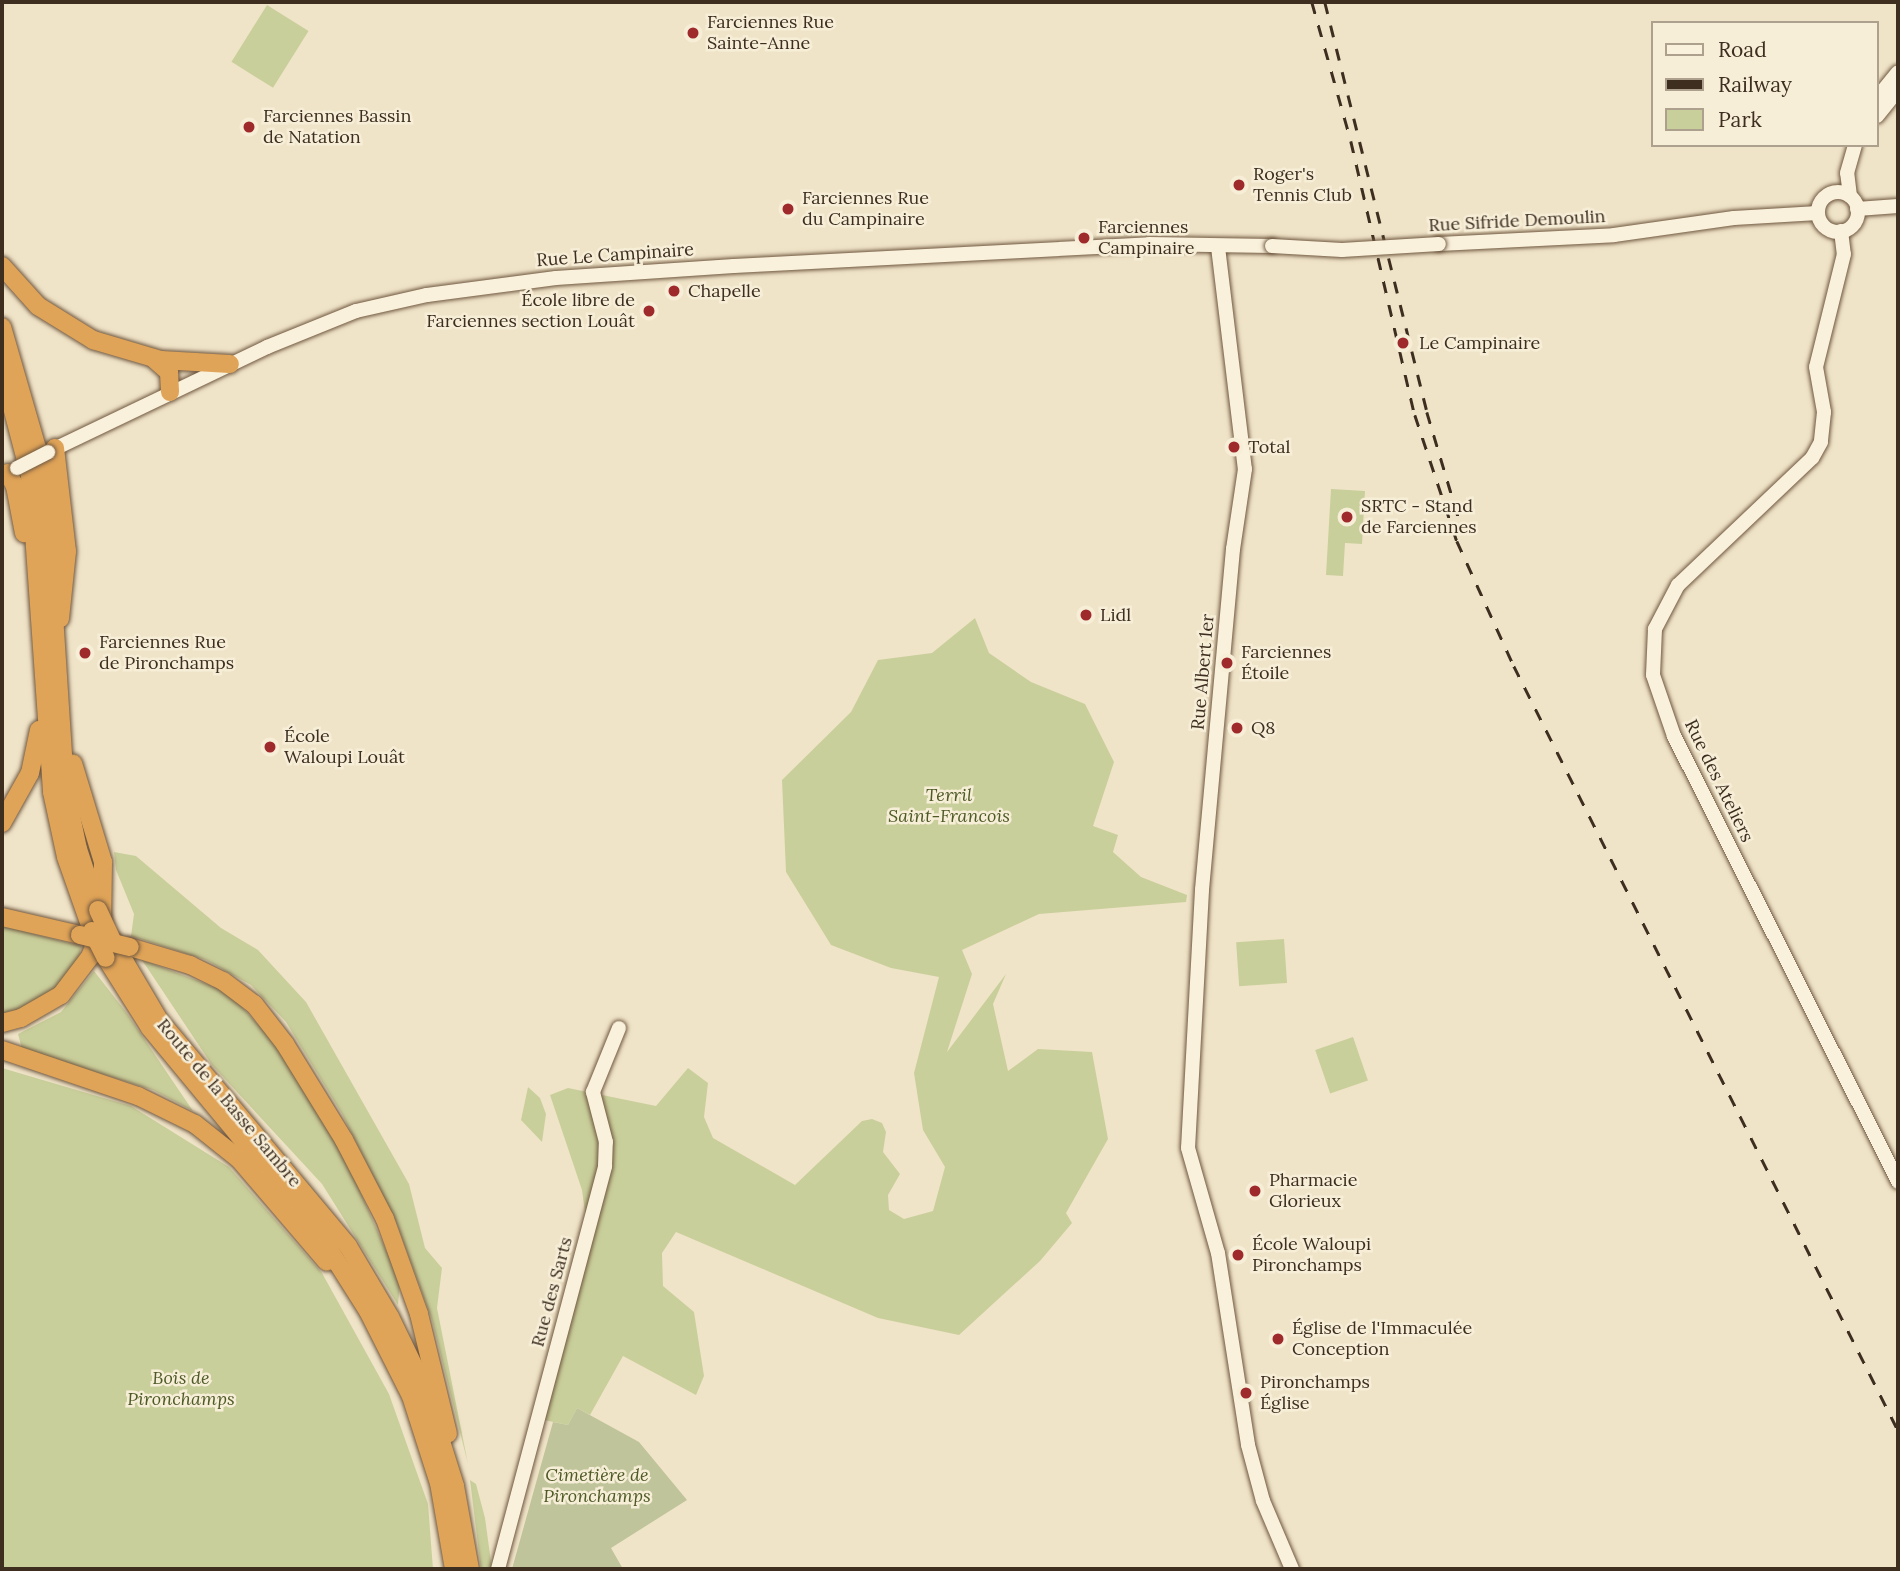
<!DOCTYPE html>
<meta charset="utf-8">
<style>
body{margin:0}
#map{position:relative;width:1900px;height:1571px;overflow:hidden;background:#f0e4c8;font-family:Lora,serif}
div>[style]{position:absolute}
.green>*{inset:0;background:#c9cf9b;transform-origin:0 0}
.cemetery>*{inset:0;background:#bfc49a}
.roads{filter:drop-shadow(0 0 2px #6f573f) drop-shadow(0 0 2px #6f573f)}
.secondary>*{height:14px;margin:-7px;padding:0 7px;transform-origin:7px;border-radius:7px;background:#faf1dc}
.secondary>.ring{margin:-7px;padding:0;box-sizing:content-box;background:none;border:14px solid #faf1dc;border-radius:50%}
.highway>*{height:18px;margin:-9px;padding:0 9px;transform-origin:9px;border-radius:9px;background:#e0a458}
.rail>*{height:2.5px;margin-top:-1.25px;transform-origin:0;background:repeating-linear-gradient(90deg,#3d2e20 0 12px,transparent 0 24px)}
.bridges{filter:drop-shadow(0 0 2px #6f573f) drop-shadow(0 0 2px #6f573f)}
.secondary-bridge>*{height:14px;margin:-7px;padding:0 7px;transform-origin:7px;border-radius:7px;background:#faf1dc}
.highway-bridge>*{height:18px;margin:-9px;padding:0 9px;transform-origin:9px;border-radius:9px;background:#e0a458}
.dots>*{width:19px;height:19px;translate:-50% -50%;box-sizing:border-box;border:4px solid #f7eed8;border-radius:50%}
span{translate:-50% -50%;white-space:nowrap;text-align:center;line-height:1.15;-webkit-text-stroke:5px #f7eed8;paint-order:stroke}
.poi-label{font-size:18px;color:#3d2e20}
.left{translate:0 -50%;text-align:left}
.right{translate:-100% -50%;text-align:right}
.street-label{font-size:18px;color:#3d2e20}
.park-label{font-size:18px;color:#4d5a26;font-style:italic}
.frame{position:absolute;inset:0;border:4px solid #3d2e20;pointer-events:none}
.legend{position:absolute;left:1651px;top:21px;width:228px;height:126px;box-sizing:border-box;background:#f7eed8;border:2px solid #ada18e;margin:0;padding:9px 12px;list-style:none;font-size:21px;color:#3d2e20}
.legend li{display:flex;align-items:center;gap:14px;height:35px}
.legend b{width:35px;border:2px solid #ada18e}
</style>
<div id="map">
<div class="green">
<i style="left:267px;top:5px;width:49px;height:67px;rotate:32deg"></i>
<i style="clip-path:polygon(1331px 489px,1365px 491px,1362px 544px,1345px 543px,1343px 576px,1326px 575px)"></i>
<i style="clip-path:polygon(975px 618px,989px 653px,1031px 682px,1085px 704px,1114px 762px,1093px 826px,1118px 835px,1113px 852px,1141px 877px,1187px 895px,1186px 902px,1039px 914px,962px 950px,972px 974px,947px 1052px,1006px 974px,993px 1004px,1008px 1071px,1038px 1049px,1092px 1052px,1108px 1139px,1066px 1213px,1072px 1223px,1040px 1261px,959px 1335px,878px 1318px,676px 1232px,662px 1253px,663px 1286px,694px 1312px,704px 1376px,696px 1395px,623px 1356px,590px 1415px,577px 1408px,568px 1425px,544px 1420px,589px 1241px,582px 1190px,550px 1095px,568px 1088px,656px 1106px,688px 1068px,708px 1083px,704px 1117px,713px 1138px,795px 1185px,862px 1121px,872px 1119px,882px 1123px,886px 1132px,883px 1152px,900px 1174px,888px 1195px,889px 1210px,904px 1219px,933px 1211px,945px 1167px,923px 1130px,914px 1073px,939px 977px,891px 968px,831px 945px,786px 872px,782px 780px,851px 712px,878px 660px,932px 653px)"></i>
<i style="clip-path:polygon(114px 852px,136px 856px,221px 928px,258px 950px,306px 1002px,409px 1184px,425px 1248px,442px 1268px,437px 1308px,468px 1464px,432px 1320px,397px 1224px,342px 1114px,286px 1022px,251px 985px,206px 960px,131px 936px,134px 914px,116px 870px)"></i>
<i style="clip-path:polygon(2px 926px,81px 946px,77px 971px,35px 1007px,2px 1015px)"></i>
<i style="left:1284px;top:939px;width:44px;height:48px;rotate:86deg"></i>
<i style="clip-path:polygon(142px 960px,228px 992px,275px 1043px,340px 1146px,400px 1282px,398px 1305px,322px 1184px,212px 1065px)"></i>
<i style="clip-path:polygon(94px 971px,126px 1012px,193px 1111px,153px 1090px,22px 1049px,18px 1034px,61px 1012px)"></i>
<i style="left:1353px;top:1037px;width:46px;height:40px;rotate:71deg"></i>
<i style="clip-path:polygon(2px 1068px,131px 1106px,229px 1167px,322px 1273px,389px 1394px,428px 1504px,433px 1569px,2px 1569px)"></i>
<i style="clip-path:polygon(528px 1087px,540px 1098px,546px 1114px,542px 1142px,521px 1120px)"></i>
<i style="clip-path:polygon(470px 1480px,476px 1484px,485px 1518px,492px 1569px,481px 1569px)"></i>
</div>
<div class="cemetery">
<i style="clip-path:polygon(577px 1408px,639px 1442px,687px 1500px,611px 1548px,623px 1569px,512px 1569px,553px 1422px,568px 1425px)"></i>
</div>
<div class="roads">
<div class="secondary">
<i style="left:1877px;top:98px;width:33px;rotate:-51deg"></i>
<i style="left:1877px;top:116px;width:33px;rotate:-51deg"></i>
<i class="ring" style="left:1818px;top:192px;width:26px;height:26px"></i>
<i style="left:1850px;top:196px;width:23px;rotate:-97deg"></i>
<i style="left:1847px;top:173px;width:29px;rotate:-74deg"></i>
<i style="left:1857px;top:209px;width:41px;rotate:-4.2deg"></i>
<i style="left:1841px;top:231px;width:23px;rotate:83deg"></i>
<i style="left:1844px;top:254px;width:116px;rotate:103.9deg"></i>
<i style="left:1816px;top:367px;width:46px;rotate:79.9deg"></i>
<i style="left:1824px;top:412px;width:30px;rotate:96deg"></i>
<i style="left:1821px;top:442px;width:18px;rotate:119deg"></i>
<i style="left:1812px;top:458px;width:185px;rotate:136.5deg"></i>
<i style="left:1678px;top:585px;width:50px;rotate:117.6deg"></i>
<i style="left:1655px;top:629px;width:46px;rotate:92.5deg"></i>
<i style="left:1653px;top:675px;width:65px;rotate:71deg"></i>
<i style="left:1674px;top:736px;width:499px;rotate:63.3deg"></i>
<i style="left:1439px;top:244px;width:175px;rotate:-2.9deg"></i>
<i style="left:1614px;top:235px;width:121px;rotate:-8.1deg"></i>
<i style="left:1734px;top:218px;width:84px;rotate:-3.4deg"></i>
<i style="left:1218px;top:247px;width:224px;rotate:83.1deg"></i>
<i style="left:1245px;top:469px;width:81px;rotate:98.5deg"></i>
<i style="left:1233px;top:549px;width:342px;rotate:95.2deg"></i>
<i style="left:1202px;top:890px;width:258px;rotate:93.1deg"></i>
<i style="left:1188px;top:1148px;width:109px;rotate:74.1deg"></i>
<i style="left:1218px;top:1253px;width:194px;rotate:81.1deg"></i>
<i style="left:1248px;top:1445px;width:58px;rotate:75deg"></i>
<i style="left:1263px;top:1501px;width:74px;rotate:66.9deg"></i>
<i style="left:48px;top:452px;width:243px;rotate:-25.6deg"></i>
<i style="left:267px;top:347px;width:96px;rotate:-22deg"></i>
<i style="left:356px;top:311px;width:73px;rotate:-12.7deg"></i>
<i style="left:427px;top:295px;width:130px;rotate:-7.5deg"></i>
<i style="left:556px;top:278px;width:178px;rotate:-3.9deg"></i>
<i style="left:734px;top:266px;width:416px;rotate:-3deg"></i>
<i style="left:1149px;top:244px;width:123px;rotate:0.9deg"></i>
<i style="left:498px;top:1569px;width:417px;rotate:-75.1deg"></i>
<i style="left:605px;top:1166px;width:24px;rotate:-88deg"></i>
<i style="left:606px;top:1142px;width:52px;rotate:-104.6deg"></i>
<i style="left:593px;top:1092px;width:69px;rotate:-67.9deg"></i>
</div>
<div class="highway">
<i style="left:2px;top:266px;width:54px;rotate:48deg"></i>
<i style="left:38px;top:306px;width:65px;rotate:31.7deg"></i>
<i style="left:93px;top:340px;width:71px;rotate:16.4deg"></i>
<i style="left:161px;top:360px;width:69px;rotate:3.3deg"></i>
<i style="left:2px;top:327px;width:155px;rotate:73.9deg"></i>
<i style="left:45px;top:476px;width:312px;rotate:86.3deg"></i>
<i style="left:65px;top:787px;width:63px;rotate:78.2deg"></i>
<i style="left:78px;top:849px;width:64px;rotate:71.8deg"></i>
<i style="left:154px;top:359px;width:20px;rotate:41deg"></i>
<i style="left:169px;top:372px;width:20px;rotate:87deg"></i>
<i style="left:2px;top:369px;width:111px;rotate:75.3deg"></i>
<i style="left:30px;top:476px;width:317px;rotate:86deg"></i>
<i style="left:52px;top:792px;width:66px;rotate:77.8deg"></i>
<i style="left:66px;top:857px;width:75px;rotate:70.6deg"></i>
<i style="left:55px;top:448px;width:104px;rotate:83.4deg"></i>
<i style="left:67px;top:551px;width:68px;rotate:95.9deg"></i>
<i style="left:8px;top:473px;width:15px;rotate:62deg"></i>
<i style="left:15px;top:486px;width:48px;rotate:79.2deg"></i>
<i style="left:2px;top:823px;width:57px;rotate:-60.8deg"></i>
<i style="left:30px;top:773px;width:44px;rotate:-78.2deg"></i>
<i style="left:2px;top:917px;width:80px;rotate:13deg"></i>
<i style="left:113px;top:942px;width:91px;rotate:59.5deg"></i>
<i style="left:159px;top:1020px;width:295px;rotate:50.1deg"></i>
<i style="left:348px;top:1246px;width:82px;rotate:59.4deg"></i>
<i style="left:390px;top:1317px;width:78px;rotate:64.1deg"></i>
<i style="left:424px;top:1387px;width:104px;rotate:72.6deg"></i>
<i style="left:455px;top:1486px;width:84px;rotate:79.8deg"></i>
<i style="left:130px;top:947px;width:63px;rotate:16.7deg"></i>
<i style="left:190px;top:965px;width:37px;rotate:26deg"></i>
<i style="left:223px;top:981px;width:39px;rotate:37deg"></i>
<i style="left:254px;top:1004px;width:51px;rotate:52.2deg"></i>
<i style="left:285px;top:1044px;width:113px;rotate:58.4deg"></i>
<i style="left:344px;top:1140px;width:89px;rotate:62.6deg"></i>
<i style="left:385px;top:1219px;width:101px;rotate:70.3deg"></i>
<i style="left:419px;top:1314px;width:123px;rotate:76.4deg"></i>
<i style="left:106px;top:958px;width:83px;rotate:57.8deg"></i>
<i style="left:150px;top:1028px;width:261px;rotate:50.4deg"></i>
<i style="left:316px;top:1229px;width:97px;rotate:57.6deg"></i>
<i style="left:368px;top:1311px;width:95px;rotate:63.2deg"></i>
<i style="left:411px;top:1396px;width:91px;rotate:72.2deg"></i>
<i style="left:439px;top:1483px;width:87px;rotate:80.1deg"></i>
<i style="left:2px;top:1023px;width:20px;rotate:-15deg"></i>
<i style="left:21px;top:1018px;width:46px;rotate:-29.9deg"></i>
<i style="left:61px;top:995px;width:48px;rotate:-52.7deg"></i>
<i style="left:90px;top:957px;width:34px;rotate:-69deg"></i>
<i style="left:102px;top:925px;width:63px;rotate:-89.1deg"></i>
<i style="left:103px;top:862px;width:103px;rotate:-106.9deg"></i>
<i style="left:2px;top:1050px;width:144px;rotate:18.7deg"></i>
<i style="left:138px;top:1096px;width:64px;rotate:26.2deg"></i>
<i style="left:195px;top:1124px;width:56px;rotate:38.5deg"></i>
<i style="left:239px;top:1159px;width:135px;rotate:49.5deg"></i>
</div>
</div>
<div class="rail">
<i style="left:1312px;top:2px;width:144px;rotate:74.3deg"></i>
<i style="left:1351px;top:141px;width:281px;rotate:76.9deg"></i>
<i style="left:1415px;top:415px;width:133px;rotate:71.6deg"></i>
<i style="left:1457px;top:541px;width:137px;rotate:65.5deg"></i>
<i style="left:1514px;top:666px;width:855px;rotate:63.32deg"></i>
<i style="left:1325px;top:2px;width:422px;rotate:76deg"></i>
<i style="left:1427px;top:412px;width:109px;rotate:73.4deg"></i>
</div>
<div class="bridges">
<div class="secondary-bridge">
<i style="left:1272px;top:246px;width:70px;rotate:3.3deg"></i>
<i style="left:1342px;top:250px;width:97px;rotate:-3.5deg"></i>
<i style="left:17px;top:468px;width:35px;rotate:-27deg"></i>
</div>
<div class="highway-bridge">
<i style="left:98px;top:910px;width:35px;rotate:65deg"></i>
<i style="left:92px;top:931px;width:30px;rotate:63deg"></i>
<i style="left:80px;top:935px;width:51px;rotate:13.5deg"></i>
</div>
</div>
<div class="dots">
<i style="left:693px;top:33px;background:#9e2a2b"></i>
<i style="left:249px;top:127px;background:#9e2a2b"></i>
<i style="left:1239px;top:185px;background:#9e2a2b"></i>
<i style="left:788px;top:209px;background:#9e2a2b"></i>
<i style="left:1084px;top:238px;background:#9e2a2b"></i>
<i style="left:674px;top:291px;background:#9e2a2b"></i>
<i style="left:649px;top:311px;background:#9e2a2b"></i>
<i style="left:1403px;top:343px;background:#9e2a2b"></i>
<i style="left:1234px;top:447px;background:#9e2a2b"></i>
<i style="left:1347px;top:517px;background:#9e2a2b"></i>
<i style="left:1086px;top:615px;background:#9e2a2b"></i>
<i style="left:85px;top:653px;background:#9e2a2b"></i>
<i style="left:1227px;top:663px;background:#9e2a2b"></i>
<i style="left:1237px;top:728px;background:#9e2a2b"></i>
<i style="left:270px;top:747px;background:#9e2a2b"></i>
<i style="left:1255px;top:1191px;background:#9e2a2b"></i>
<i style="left:1238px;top:1255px;background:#9e2a2b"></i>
<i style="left:1278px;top:1339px;background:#9e2a2b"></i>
<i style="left:1246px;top:1393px;background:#9e2a2b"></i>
</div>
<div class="poi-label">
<span class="left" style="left:707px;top:33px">Farciennes Rue<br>Sainte-Anne</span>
<span class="left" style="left:263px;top:127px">Farciennes Bassin<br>de Natation</span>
<span class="left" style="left:1253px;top:185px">Roger's<br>Tennis Club</span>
<span class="left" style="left:802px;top:209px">Farciennes Rue<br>du Campinaire</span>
<span class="left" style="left:1098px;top:238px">Farciennes<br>Campinaire</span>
<span class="left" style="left:688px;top:291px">Chapelle</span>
<span class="right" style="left:635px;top:311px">École libre de<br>Farciennes section Louât</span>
<span class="left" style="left:1419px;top:343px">Le Campinaire</span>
<span class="left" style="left:1248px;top:447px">Total</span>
<span class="left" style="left:1361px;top:517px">SRTC - Stand<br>de Farciennes</span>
<span class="left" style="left:1100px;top:615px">Lidl</span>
<span class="left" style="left:99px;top:653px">Farciennes Rue<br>de Pironchamps</span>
<span class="left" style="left:1241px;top:663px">Farciennes<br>Étoile</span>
<span class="left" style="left:1251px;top:728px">Q8</span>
<span class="left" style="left:284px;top:747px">École<br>Waloupi Louât</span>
<span class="left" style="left:1269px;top:1191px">Pharmacie<br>Glorieux</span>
<span class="left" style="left:1252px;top:1255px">École Waloupi<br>Pironchamps</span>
<span class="left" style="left:1292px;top:1339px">Église de l'Immaculée<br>Conception</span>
<span class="left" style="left:1260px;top:1393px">Pironchamps<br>Église</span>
</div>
<div class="street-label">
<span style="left:1517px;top:221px;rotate:-3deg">Rue Sifride Demoulin</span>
<span style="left:615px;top:255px;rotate:-4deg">Rue Le Campinaire</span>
<span style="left:1203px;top:672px;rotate:-85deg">Rue Albert 1er</span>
<span style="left:1719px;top:781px;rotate:64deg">Rue des Ateliers</span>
<span style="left:229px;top:1103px;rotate:50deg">Route de la Basse Sambre</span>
<span style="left:552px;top:1292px;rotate:-75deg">Rue des Sarts</span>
</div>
<div class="park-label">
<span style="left:949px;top:806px">Terril<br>Saint-Francois</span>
<span style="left:181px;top:1389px">Bois de<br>Pironchamps</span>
<span style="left:597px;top:1486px">Cimetière de<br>Pironchamps</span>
</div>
<div class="frame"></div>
<ul class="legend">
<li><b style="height:9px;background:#faf1dc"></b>Road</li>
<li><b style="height:9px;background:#3d2e20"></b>Railway</li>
<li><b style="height:19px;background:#c9cf9b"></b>Park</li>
</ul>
</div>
